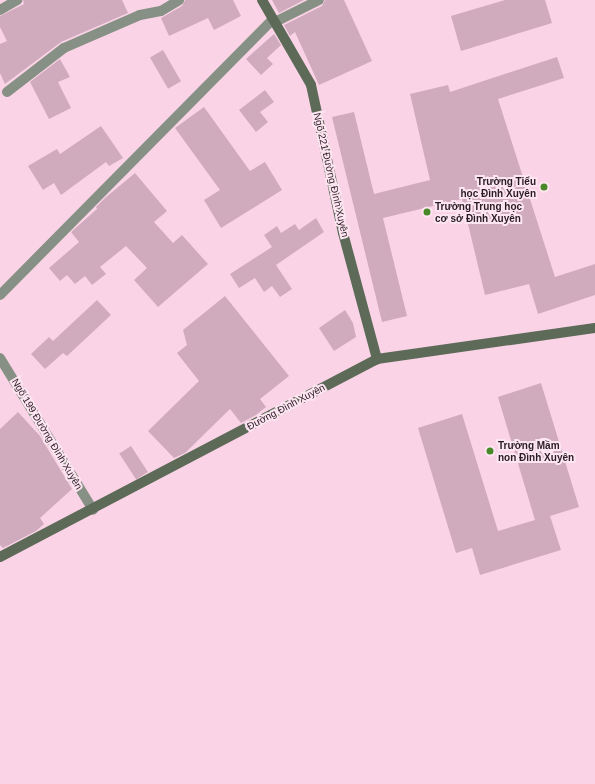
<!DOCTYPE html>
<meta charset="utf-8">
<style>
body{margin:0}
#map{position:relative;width:595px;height:784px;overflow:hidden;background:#fad4e6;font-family:Arial,sans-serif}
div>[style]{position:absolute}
.building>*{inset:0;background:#d0abbd;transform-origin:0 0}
.street>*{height:10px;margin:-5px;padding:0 5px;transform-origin:5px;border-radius:5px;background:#879084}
.secondary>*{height:10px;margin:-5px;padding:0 5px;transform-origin:5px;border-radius:5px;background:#5d6a58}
.dots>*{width:11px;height:11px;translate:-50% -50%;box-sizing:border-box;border:2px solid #fde6f1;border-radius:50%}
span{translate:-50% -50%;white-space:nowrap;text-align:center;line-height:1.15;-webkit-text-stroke:4px #fde6f1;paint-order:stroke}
.street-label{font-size:10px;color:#291c22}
.poi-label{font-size:10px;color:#291c22;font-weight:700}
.right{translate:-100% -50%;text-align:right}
.left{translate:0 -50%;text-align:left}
</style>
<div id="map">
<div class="building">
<i style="clip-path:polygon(23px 0,122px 0,128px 13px,61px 42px,5px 84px,0 73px,0 44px,7px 41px,0 27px,0 16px,24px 4px)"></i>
<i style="clip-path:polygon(185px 0,233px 0,241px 16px,214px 30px,208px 18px,169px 36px,161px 18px,182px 6px)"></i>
<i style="clip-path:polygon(272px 0,304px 0,279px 13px)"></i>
<i style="clip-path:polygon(325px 0,344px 0,372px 61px,319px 85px,295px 32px,290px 36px,284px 25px,322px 6px)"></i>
<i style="clip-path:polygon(505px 0,545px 0,552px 23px,461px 51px,451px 16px)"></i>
<i style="clip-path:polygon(274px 34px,281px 45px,267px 58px,273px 64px,261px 75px,246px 59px)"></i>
<i style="left:163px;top:50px;width:36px;height:15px;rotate:60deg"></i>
<i style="clip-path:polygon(557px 57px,564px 78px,498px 99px,555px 277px,595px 264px,595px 295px,538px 314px,529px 284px,485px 295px,462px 199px,383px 218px,407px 316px,382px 322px,332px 117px,354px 112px,374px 194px,430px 180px,410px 94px,448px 85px,450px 92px)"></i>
<i style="clip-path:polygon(60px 59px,70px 77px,58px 82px,71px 108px,49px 119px,30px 82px)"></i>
<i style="clip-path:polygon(265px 90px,274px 102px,260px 112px,268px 122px,256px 132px,239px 110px)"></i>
<i style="clip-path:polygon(204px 107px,250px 171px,265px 162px,282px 190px,221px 228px,204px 200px,220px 190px,175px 128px)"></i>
<i style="clip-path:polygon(101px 126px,123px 158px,109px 166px,106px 162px,61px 195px,54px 183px,43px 190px,28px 166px,57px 149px,60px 154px)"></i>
<i style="clip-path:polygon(135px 173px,167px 211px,154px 222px,173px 243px,182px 235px,208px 264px,158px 307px,134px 280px,147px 268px,126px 246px,100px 267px,106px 274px,92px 285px,85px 276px,75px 284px,67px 275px,60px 281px,49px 268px,79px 242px,71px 232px,97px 209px,96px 207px,105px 198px)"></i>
<i style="clip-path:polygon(316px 218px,324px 232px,276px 265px,292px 289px,280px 297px,272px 286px,264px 292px,255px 278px,239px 288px,230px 274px,272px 247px,264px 235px,277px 226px,281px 233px,295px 224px,299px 230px)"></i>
<i style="clip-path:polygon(225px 296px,289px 376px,260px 399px,266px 407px,256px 415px,241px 423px,230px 409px,185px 453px,174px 458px,148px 431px,199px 381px,177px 353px,187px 345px,183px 330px)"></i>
<i style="clip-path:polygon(97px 300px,111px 315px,67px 356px,63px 353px,45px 369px,31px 354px,49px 337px,53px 341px)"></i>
<i style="clip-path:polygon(345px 310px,353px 323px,356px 337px,334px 351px,319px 328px)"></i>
<i style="clip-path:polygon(541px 383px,579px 507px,550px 516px,561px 550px,480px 575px,472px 548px,456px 553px,418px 428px,462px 414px,498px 531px,535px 520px,498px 397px)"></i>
<i style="clip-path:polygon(18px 412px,40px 436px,72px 489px,40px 518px,44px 524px,36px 531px,3px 548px,0 545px,0 429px)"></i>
<i style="left:131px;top:446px;width:31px;height:14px;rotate:57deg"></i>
</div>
<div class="street">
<i style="left:0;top:10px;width:20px;rotate:-30deg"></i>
<i style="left:275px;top:22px;width:49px;rotate:-26.6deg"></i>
<i style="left:7px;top:92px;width:72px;rotate:-37.7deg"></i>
<i style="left:64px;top:48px;width:83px;rotate:-23.5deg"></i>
<i style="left:140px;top:15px;width:21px;rotate:-11deg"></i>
<i style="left:161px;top:11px;width:21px;rotate:-31deg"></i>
<i style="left:0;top:295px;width:388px;rotate:-45.3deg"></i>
<i style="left:0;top:358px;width:178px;rotate:58.5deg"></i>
</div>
<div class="secondary">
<i style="left:262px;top:0;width:98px;rotate:60deg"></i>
<i style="left:311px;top:85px;width:151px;rotate:77.8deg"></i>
<i style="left:343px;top:233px;width:131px;rotate:74.9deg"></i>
<i style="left:0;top:557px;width:426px;rotate:-27.7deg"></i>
<i style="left:377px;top:359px;width:220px;rotate:-8.1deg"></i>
</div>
<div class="dots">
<i style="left:544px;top:187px;background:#498828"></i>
<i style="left:427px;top:212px;background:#498828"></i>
<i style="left:490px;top:451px;background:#498828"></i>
</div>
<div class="street-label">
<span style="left:331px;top:175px;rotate:77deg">Ngõ 221 Đường Đình Xuyên</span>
<span style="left:286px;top:407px;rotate:-28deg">Đường Đình Xuyên</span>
<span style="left:47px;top:434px;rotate:59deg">Ngõ 199 Đường Đình Xuyên</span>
</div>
<div class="poi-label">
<span class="right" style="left:536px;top:187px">Trường Tiểu<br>học Đình Xuyên</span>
<span class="left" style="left:435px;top:212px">Trường Trung học<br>cơ sở Đình Xuyên</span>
<span class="left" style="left:498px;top:451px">Trường Mầm<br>non Đình Xuyên</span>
</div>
</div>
